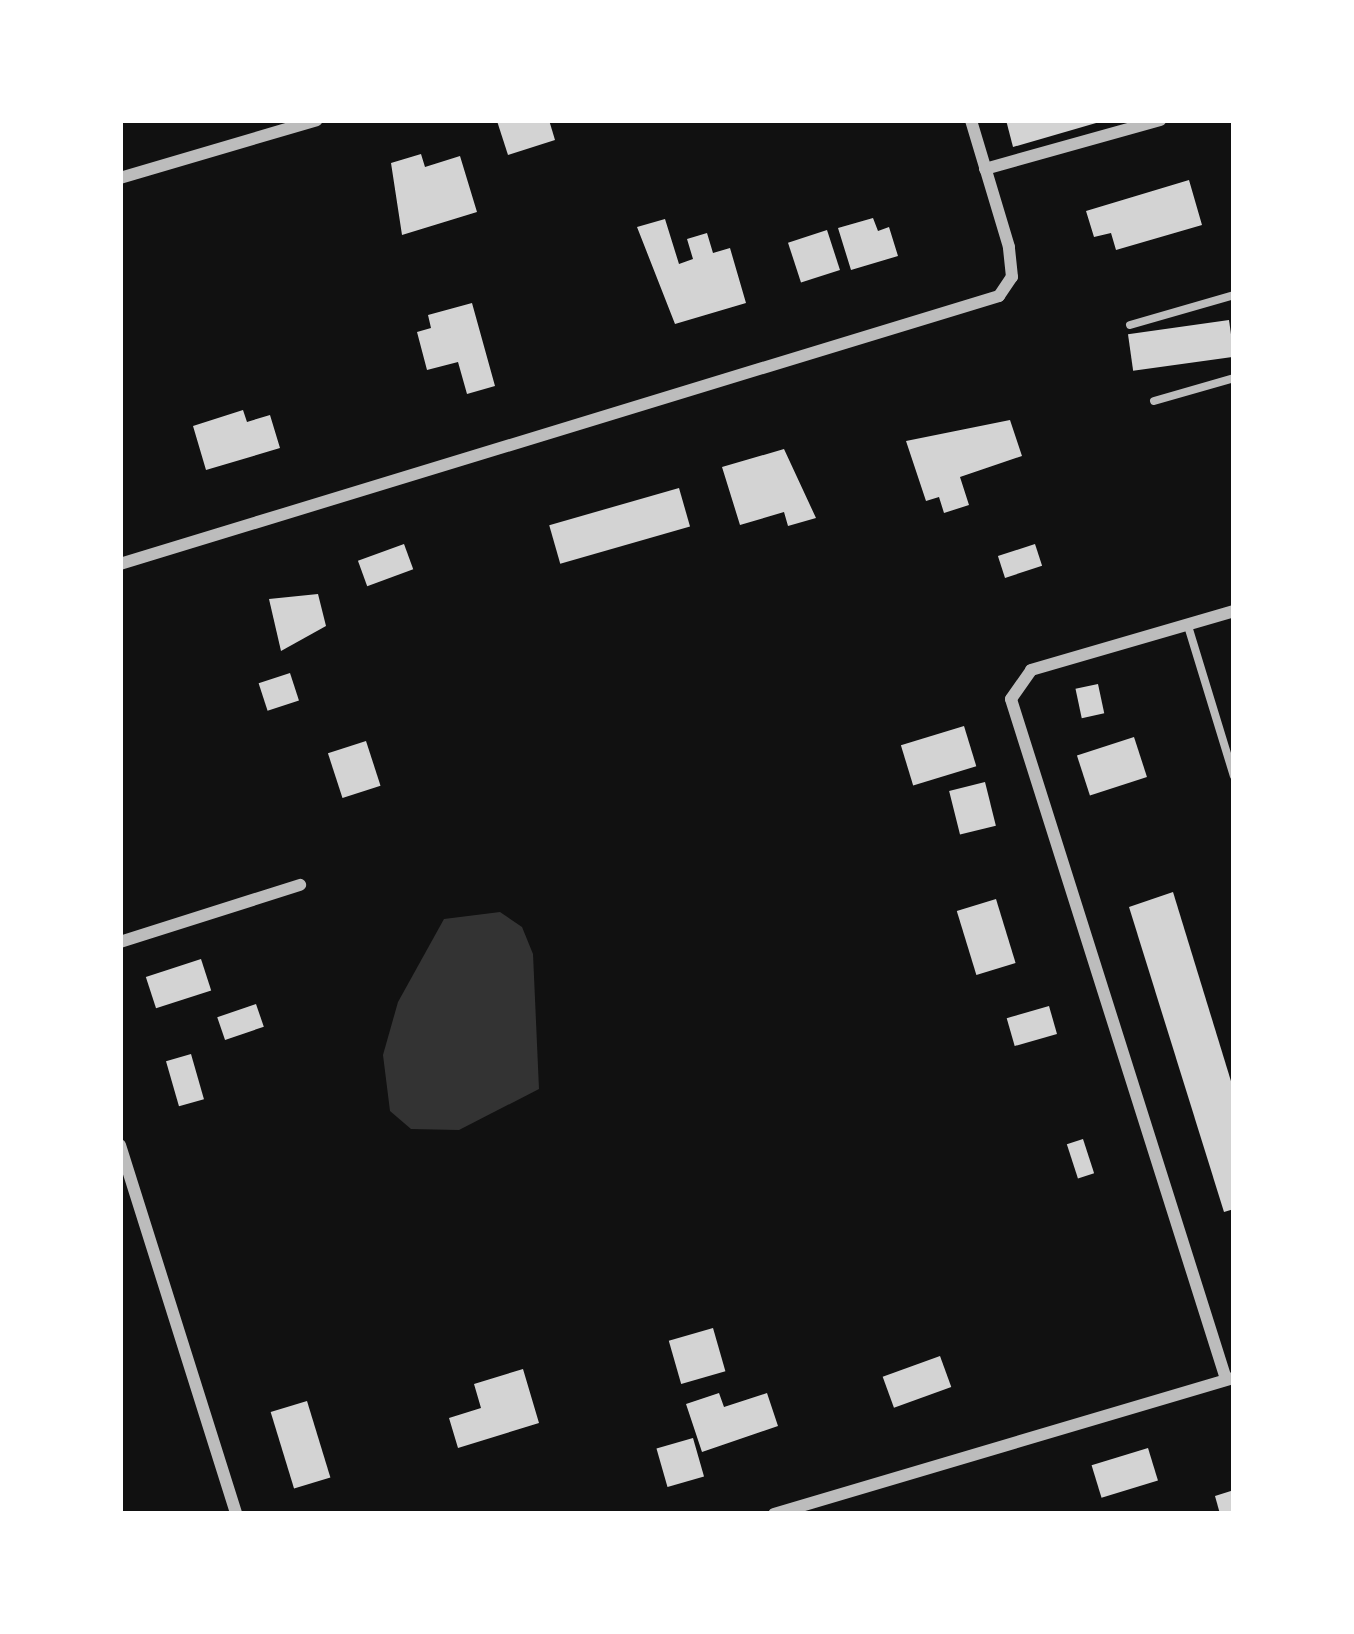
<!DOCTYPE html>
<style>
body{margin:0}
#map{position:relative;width:1354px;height:1634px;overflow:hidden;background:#111;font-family:"Roboto Condensed",sans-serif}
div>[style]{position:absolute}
.water>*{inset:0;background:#333}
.building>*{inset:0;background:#d3d3d3;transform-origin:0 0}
.service>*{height:8px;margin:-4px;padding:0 4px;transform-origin:4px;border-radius:4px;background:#bcbcbc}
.minor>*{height:12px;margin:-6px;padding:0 6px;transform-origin:6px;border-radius:6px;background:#bcbcbc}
span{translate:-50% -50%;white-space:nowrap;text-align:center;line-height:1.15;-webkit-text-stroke:9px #fff;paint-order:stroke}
.frame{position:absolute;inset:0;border:123px solid #fff;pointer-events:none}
</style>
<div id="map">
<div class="water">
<i style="clip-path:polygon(500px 912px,522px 927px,533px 954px,539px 1089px,459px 1130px,411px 1129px,390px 1111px,383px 1055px,398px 1002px,444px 919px)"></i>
</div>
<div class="building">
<i style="clip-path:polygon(549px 120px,555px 140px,508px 155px,497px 121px)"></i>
<i style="clip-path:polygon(1006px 120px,1103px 120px,1103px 121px,1013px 147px)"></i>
<i style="clip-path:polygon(421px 154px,425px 167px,460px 156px,477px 212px,402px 235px,391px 163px)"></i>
<i style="clip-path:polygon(1189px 180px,1202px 225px,1116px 250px,1111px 233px,1094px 237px,1086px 211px)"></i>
<i style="clip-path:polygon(873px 218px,878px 231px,889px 227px,898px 256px,851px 270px,838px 228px)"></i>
<i style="clip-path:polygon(665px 219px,679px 264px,693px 259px,687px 239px,707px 233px,713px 253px,730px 248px,746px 303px,675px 324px,637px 227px)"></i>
<i style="left:827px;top:230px;width:42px;height:41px;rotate:72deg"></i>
<i style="clip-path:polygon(472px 303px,495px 386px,467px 394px,458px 362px,427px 370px,417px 332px,431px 328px,428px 315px)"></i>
<i style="left:1229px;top:320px;width:37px;height:102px;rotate:82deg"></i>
<i style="clip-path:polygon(243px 410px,247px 422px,270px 415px,280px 448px,206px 470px,193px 426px)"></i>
<i style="clip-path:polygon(1010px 420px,1022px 456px,960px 477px,969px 505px,944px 513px,939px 497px,926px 501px,906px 441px)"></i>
<i style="clip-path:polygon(784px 449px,816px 518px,788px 526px,784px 512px,740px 525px,722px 467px)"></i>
<i style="left:679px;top:488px;width:40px;height:135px;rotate:74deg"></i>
<i style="left:404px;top:544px;width:27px;height:49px;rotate:70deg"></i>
<i style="left:1035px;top:544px;width:23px;height:39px;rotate:72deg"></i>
<i style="clip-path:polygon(318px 594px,326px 626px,281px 651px,269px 599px)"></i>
<i style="left:290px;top:673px;width:29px;height:33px;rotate:72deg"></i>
<i style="left:1098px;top:684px;width:30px;height:23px;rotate:78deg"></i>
<i style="left:964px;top:726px;width:42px;height:66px;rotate:73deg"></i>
<i style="left:1134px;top:737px;width:42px;height:60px;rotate:72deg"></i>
<i style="left:366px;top:741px;width:47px;height:40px;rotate:72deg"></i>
<i style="left:985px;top:782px;width:45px;height:37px;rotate:76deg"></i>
<i style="clip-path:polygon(1173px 892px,1234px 1091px,1234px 1209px,1224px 1212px,1129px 907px)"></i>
<i style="left:996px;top:899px;width:67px;height:41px;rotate:73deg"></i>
<i style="left:201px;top:959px;width:33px;height:58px;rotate:72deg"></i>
<i style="left:256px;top:1004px;width:24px;height:41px;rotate:71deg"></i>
<i style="left:1049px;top:1006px;width:29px;height:44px;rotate:74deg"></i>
<i style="left:191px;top:1054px;width:47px;height:26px;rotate:74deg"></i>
<i style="left:1083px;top:1139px;width:36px;height:17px;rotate:72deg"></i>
<i style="left:713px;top:1328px;width:45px;height:46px;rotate:74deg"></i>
<i style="left:940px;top:1356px;width:33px;height:61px;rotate:70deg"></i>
<i style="clip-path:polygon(523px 1369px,539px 1423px,458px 1448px,449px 1418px,481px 1408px,474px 1384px)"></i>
<i style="clip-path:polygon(719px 1393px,724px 1407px,767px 1393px,778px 1426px,702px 1452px,686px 1404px)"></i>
<i style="left:307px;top:1401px;width:80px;height:38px;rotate:73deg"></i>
<i style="left:693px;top:1438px;width:40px;height:38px;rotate:74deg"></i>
<i style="left:1148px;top:1448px;width:34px;height:59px;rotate:73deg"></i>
<i style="clip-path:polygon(1234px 1490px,1234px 1514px,1220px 1514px,1215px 1496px)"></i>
</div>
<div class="service">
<i style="left:1130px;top:325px;width:108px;rotate:-16.1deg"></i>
<i style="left:1154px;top:401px;width:83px;rotate:-16deg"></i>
<i style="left:1188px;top:626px;width:157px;rotate:73deg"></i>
</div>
<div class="minor">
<i style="left:985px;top:169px;width:182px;rotate:-15.6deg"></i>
<i style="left:120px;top:178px;width:205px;rotate:-16.4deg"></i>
<i style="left:120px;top:564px;width:919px;rotate:-16.96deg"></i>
<i style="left:999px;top:296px;width:23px;rotate:-56deg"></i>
<i style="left:1012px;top:277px;width:30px;rotate:-96deg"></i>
<i style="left:1009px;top:247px;width:133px;rotate:-106.7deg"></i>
<i style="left:120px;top:942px;width:189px;rotate:-17.6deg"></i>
<i style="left:120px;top:1145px;width:387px;rotate:72.5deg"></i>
<i style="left:1226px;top:1379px;width:713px;rotate:-107.55deg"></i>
<i style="left:1011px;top:699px;width:35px;rotate:-55deg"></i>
<i style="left:1031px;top:670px;width:211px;rotate:-16.2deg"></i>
<i style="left:774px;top:1514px;width:479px;rotate:-16.5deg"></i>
</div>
<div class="frame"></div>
</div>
